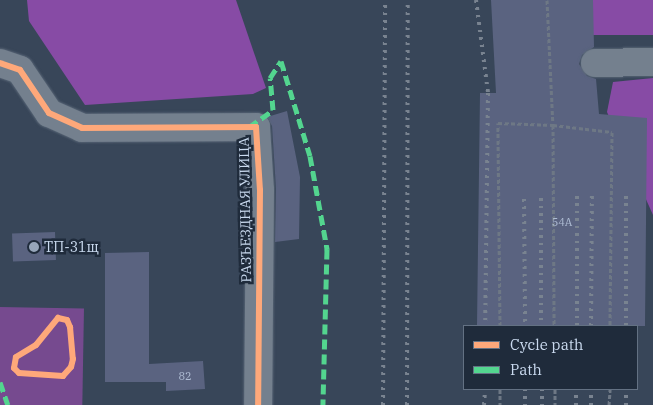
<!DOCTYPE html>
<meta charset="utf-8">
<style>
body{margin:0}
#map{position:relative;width:653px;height:405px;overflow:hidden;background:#384659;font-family:"IBM Plex Serif",serif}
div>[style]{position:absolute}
.green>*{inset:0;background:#764a8f;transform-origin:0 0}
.forest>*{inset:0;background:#874ba5;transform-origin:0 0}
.building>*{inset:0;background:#5a6380;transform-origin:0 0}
.path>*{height:3px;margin-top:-1.5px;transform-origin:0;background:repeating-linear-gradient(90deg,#6e7885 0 4px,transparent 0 6.5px)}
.roads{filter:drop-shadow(0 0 1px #586576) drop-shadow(0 0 1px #586576)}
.minor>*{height:28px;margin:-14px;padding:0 14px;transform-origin:14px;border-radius:14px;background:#74808e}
.rail>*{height:4px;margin-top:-2px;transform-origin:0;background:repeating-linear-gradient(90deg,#798390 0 2.5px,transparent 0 7.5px)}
.quiet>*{height:5px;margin-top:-2.5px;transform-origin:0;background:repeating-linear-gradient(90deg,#53d58f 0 10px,transparent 0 15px)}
.cycleway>*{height:6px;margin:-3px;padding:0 3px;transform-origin:3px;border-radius:3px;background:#fea87a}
.dots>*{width:14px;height:14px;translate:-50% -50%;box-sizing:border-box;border:2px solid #1f2b3b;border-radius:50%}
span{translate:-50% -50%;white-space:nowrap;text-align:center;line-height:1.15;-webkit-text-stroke:5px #1f2b3b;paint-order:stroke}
.number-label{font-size:11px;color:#aebcd3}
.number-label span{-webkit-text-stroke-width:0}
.street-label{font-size:14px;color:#cadaef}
.poi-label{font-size:14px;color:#cadaef}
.left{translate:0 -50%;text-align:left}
.legend{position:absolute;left:463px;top:325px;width:175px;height:65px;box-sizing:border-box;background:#1f2b3b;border:1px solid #637183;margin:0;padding:6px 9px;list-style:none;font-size:15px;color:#cadaef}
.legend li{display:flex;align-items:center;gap:10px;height:25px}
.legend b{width:25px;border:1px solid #637183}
</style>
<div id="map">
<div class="green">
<i style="left:0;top:307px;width:84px;height:98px;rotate:1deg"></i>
</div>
<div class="forest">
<i style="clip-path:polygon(27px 0,236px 0,266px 88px,253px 94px,85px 105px,29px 21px)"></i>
<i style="left:572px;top:0;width:81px;height:35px"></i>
<i style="clip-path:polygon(653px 78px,653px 215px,607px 112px,613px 82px)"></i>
</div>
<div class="building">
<i style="clip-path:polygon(491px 0,593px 0,594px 47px,582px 55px,579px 64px,587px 76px,596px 79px,599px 114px,647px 118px,645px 326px,477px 326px,480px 93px,496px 93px)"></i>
<i style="clip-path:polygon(287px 111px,300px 177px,299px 239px,275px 242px,276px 189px,272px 126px,267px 117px)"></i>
<i style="left:55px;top:232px;width:28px;height:43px;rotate:88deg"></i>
<i style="clip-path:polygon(149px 252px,149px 364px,203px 361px,205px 389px,166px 391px,166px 382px,105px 382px,105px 253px)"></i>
</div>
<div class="path">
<i style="left:547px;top:0;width:125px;rotate:87.3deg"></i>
<i style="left:553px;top:125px;width:201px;rotate:89.7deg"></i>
<i style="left:500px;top:326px;width:203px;rotate:-90.6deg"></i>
<i style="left:498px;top:123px;width:55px;rotate:2.1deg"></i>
<i style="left:553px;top:125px;width:59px;rotate:6.8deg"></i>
<i style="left:612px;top:132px;width:194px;rotate:90.6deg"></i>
<i style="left:500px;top:389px;width:16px;rotate:90deg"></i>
<i style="left:555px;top:389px;width:16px;rotate:90deg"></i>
<i style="left:609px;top:405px;width:16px;rotate:-86deg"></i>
</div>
<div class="roads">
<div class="minor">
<i style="left:0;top:63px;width:21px;rotate:19deg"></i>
<i style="left:20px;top:70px;width:52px;rotate:56deg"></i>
<i style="left:49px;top:113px;width:36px;rotate:24deg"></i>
<i style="left:82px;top:128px;width:174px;rotate:-0.3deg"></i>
<i style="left:256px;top:127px;width:63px;rotate:86.4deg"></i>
<i style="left:260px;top:190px;width:215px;rotate:90.5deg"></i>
<i style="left:595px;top:63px;width:58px;rotate:-1deg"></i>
</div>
</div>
<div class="rail">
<i style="left:476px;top:0;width:94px;rotate:82.6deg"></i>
<i style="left:488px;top:93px;width:233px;rotate:90.7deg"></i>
<i style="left:541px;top:198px;width:128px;rotate:90deg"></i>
<i style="left:524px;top:199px;width:127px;rotate:89.5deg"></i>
<i style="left:577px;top:326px;width:130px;rotate:-90deg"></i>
<i style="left:591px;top:326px;width:130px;rotate:-89.6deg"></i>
<i style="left:626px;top:326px;width:132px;rotate:-90deg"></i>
<i style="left:525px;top:389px;width:16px;rotate:90deg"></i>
<i style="left:542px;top:389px;width:16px;rotate:90deg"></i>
<i style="left:383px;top:405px;width:405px;rotate:-89.7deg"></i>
<i style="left:407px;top:405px;width:405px;rotate:-89.9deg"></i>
<i style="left:484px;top:405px;width:16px;rotate:-86deg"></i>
<i style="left:576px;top:405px;width:16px;rotate:-90deg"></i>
<i style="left:591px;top:405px;width:16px;rotate:-90deg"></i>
<i style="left:626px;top:405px;width:16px;rotate:-90deg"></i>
</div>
<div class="quiet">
<i style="left:249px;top:127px;width:29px;rotate:-35deg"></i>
<i style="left:273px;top:110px;width:32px;rotate:-95deg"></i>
<i style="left:270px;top:78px;width:20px;rotate:-57deg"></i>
<i style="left:281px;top:61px;width:99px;rotate:73deg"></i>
<i style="left:310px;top:156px;width:95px;rotate:79.6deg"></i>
<i style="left:327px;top:249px;width:156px;rotate:91.5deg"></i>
<i style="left:0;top:382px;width:24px;rotate:71deg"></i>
</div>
<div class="cycleway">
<i style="left:0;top:63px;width:21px;rotate:19deg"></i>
<i style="left:20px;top:70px;width:52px;rotate:56deg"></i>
<i style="left:49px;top:113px;width:36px;rotate:24deg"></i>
<i style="left:82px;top:128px;width:174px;rotate:-0.3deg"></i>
<i style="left:256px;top:127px;width:63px;rotate:86.4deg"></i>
<i style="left:260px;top:190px;width:215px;rotate:90.5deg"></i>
<i style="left:58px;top:318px;width:9px;rotate:13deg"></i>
<i style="left:67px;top:320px;width:8px;rotate:67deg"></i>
<i style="left:70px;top:327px;width:32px;rotate:85deg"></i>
<i style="left:73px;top:359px;width:8px;rotate:104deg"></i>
<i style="left:71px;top:367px;width:12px;rotate:132deg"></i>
<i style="left:63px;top:376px;width:44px;rotate:-176.1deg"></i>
<i style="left:19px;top:373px;width:7px;rotate:-135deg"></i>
<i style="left:14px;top:368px;width:11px;rotate:-80deg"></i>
<i style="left:16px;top:357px;width:23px;rotate:-31deg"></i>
<i style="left:36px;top:345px;width:35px;rotate:-51deg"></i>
</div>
<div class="dots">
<i style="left:34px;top:247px;background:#97a6ba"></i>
</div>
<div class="number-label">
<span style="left:562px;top:222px">54А</span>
<span style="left:185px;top:376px">82</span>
</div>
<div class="street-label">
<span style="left:245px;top:210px;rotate:-91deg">РАЗЪЕЗДНАЯ УЛИЦА</span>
</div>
<div class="poi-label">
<span class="left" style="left:44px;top:247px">ТП-31щ</span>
</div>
<ul class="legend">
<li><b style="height:6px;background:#fea87a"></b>Cycle path</li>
<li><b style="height:6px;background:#53d58f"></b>Path</li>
</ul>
</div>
